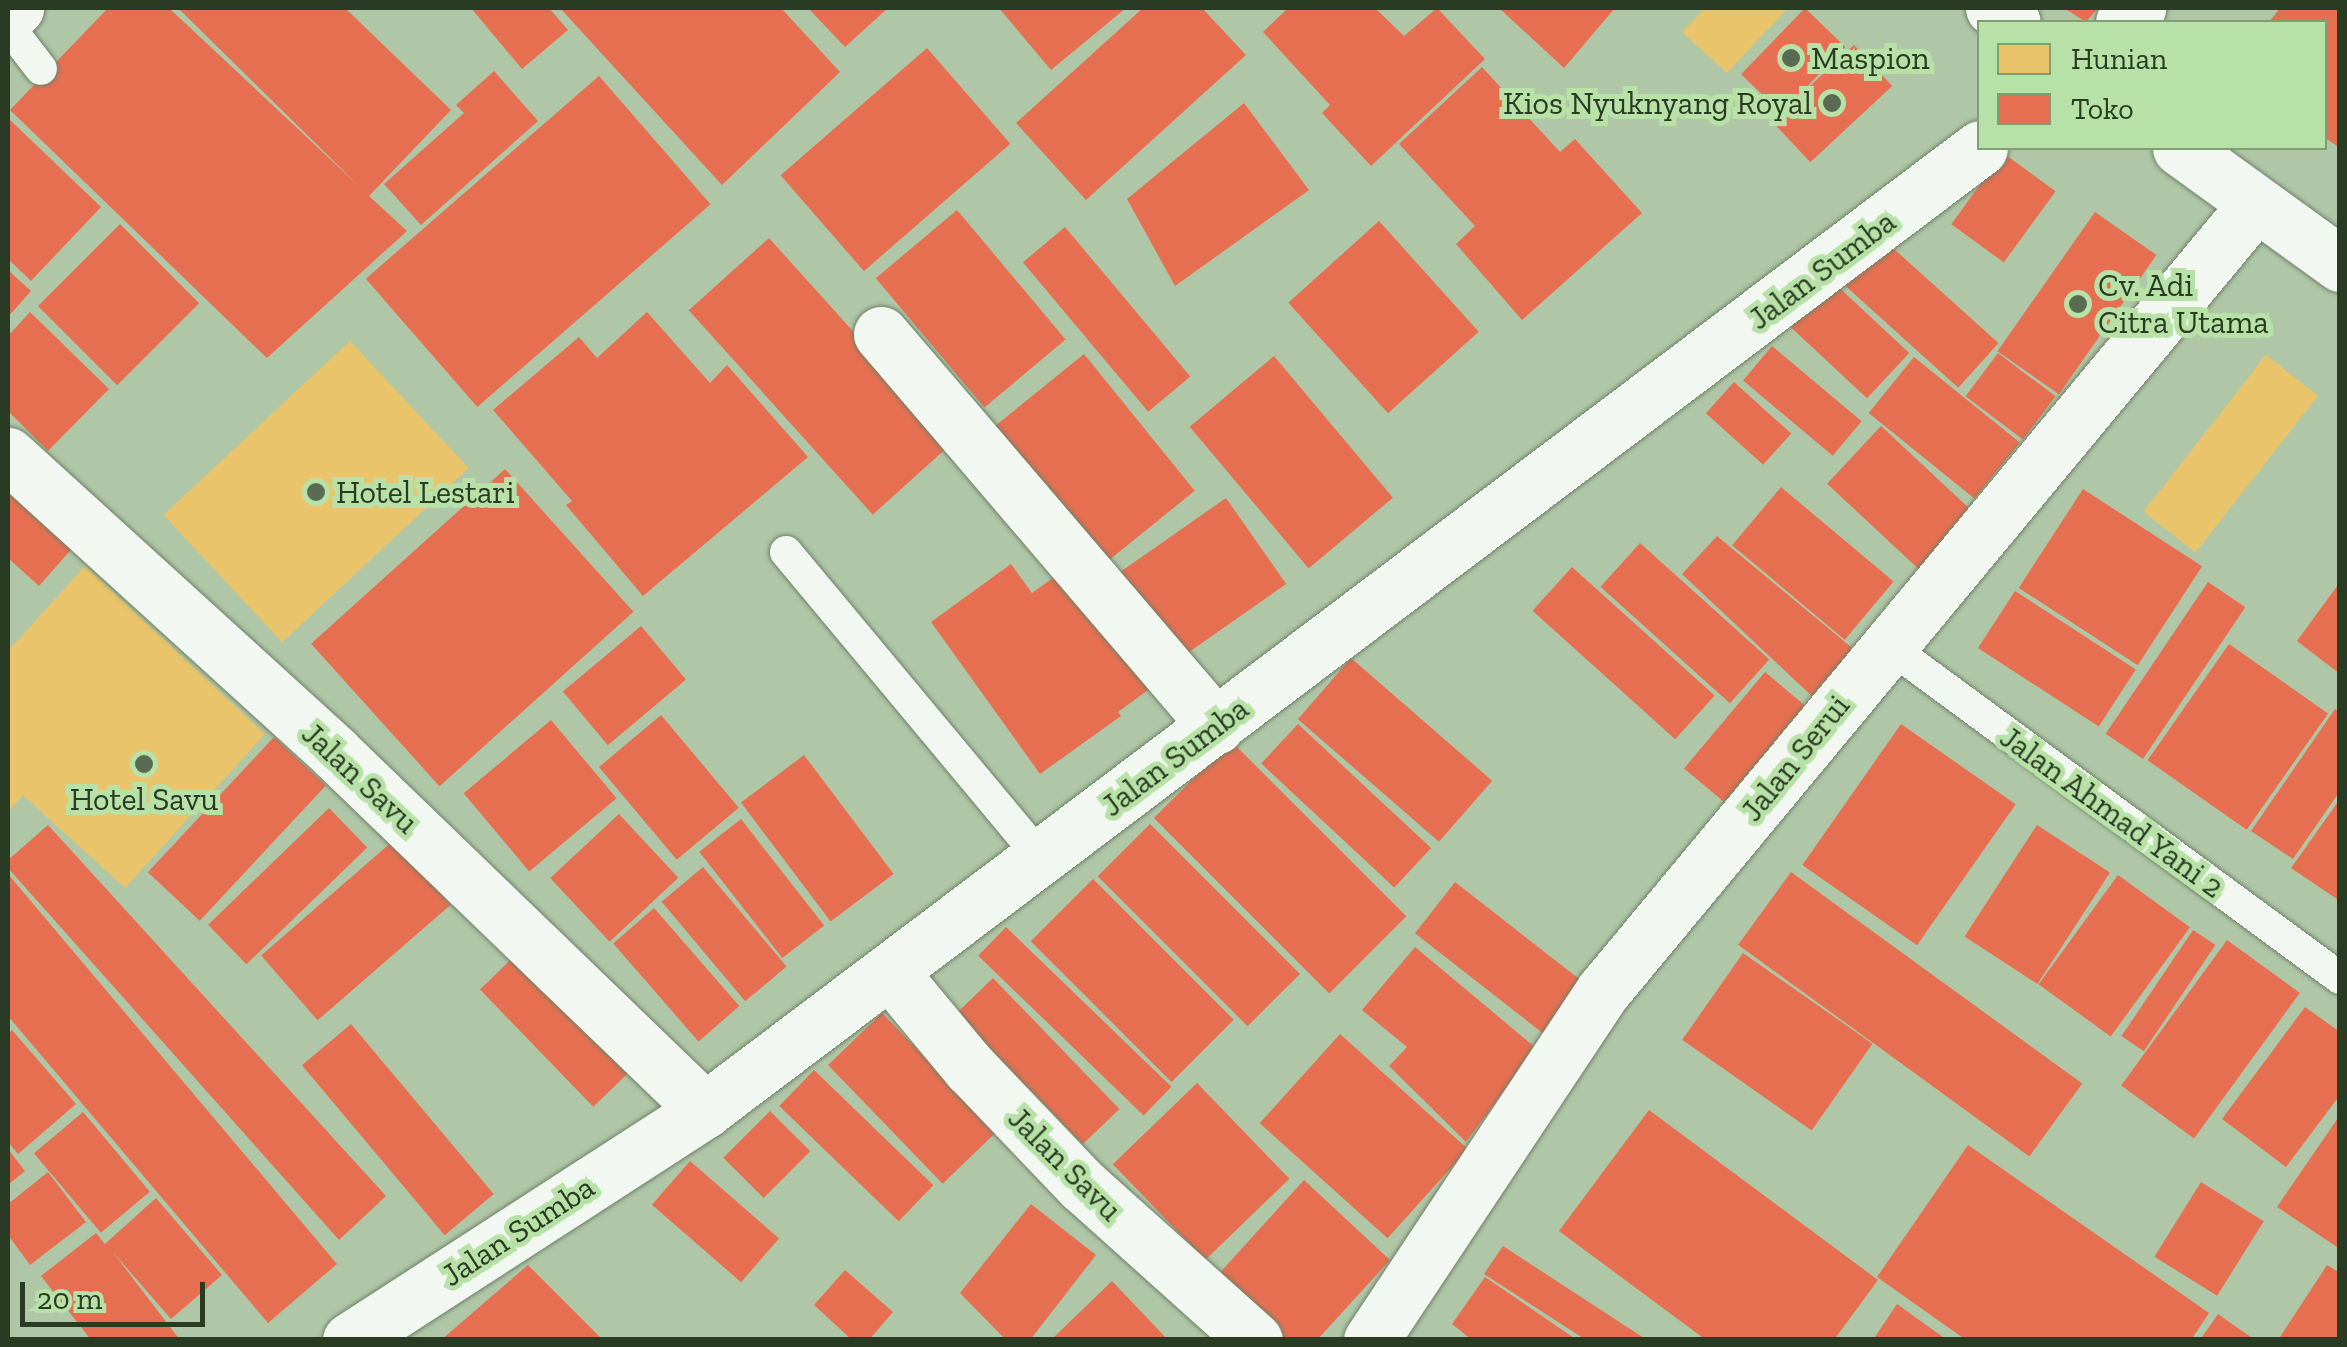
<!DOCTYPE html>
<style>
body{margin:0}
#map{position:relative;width:2347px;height:1347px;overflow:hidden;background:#b0c7a7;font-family:"Zilla Slab",serif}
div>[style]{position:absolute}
.homes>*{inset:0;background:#e9c46a;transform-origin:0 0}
.shops>*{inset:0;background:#e76f51;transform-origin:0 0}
.roads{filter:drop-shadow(0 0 2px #6f8068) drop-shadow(0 0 2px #6f8068)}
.lane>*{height:32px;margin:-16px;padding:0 16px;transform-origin:16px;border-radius:16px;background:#f3f7f2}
.street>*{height:55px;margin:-27.5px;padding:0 27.5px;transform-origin:27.5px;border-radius:27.5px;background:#f3f7f2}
.secondary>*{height:55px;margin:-27.5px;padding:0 27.5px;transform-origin:27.5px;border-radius:27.5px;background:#f3f7f2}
.dots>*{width:28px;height:28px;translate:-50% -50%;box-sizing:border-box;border:5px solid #b7e1a6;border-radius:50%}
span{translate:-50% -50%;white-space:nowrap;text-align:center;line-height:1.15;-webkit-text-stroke:10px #b7e1a6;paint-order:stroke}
.poi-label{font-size:32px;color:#2a3b23}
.left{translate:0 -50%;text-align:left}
.right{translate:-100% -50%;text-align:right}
.street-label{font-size:32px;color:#2a3b23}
.frame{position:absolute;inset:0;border:10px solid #2a3b23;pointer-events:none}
.legend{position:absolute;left:1977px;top:20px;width:350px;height:130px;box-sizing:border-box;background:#b7e1a6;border:2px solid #7f9f72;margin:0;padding:12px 18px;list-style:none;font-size:30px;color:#2a3b23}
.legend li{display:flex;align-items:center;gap:20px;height:50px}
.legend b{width:50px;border:2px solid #7f9f72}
.scale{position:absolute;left:20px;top:1282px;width:185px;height:45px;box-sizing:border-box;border:5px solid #2a3b23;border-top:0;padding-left:12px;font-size:30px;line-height:35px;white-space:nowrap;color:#2a3b23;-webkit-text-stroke:8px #b7e1a6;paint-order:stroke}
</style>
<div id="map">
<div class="homes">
<i style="clip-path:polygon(1705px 8px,1788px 8px,1727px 73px,1682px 32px)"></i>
<i style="left:350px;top:341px;width:174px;height:255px;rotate:47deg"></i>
<i style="left:2266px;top:355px;width:66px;height:199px;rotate:38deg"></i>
<i style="clip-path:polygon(85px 566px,265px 734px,125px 888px,23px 795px,8px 812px,8px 651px)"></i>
</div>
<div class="shops">
<i style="clip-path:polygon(108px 8px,169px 8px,360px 187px,178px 8px,345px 8px,451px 110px,369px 196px,407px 231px,267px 358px,10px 110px)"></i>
<i style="clip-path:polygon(471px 8px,549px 8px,568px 30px,522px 69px)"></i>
<i style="clip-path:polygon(560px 8px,781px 8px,840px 72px,722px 185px)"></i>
<i style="clip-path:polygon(808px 8px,888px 8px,845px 47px)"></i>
<i style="clip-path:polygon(999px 8px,1126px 8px,1051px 70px)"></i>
<i style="clip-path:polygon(1143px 8px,1202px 8px,1246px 55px,1086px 200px,1016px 123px)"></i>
<i style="clip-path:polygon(1288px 8px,1375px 8px,1404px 36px,1437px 8px,1485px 59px,1371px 166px,1322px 113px,1330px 105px,1263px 32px)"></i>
<i style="clip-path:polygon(1499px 8px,1615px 8px,1564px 68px)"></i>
<i style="left:1805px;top:8px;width:56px;height:92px;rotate:44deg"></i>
<i style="clip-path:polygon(2064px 8px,2098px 8px,2086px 22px)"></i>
<i style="clip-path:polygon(2280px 8px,2340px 8px,2340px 148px,2324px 137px,2324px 22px,2269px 22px)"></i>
<i style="left:1854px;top:45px;width:56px;height:112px;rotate:47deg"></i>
<i style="left:927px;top:48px;width:127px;height:194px;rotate:49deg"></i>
<i style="clip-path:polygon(1482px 67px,1560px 152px,1575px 139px,1642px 213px,1522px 320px,1456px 244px,1475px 226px,1399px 144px)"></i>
<i style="clip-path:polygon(494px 71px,538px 121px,421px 225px,384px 184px,464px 113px,456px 105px)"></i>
<i style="left:599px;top:76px;width:170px;height:309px;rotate:49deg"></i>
<i style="clip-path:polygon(1244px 103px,1309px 190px,1175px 286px,1127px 199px)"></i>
<i style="clip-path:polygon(8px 118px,101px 207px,31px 281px,8px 259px)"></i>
<i style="left:2003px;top:153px;width:65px;height:88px;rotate:36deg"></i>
<i style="left:957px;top:210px;width:169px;height:106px;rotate:50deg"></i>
<i style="left:2095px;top:212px;width:75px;height:170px;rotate:35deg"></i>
<i style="left:1379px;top:221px;width:149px;height:122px;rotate:48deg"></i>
<i style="left:120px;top:224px;width:112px;height:116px;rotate:45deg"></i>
<i style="left:1065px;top:227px;width:195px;height:55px;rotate:50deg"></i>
<i style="left:769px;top:238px;width:275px;height:108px;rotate:48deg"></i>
<i style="left:1884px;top:240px;width:154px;height:60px;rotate:42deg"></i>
<i style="clip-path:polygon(8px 270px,31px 291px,8px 317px)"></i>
<i style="left:1831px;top:280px;width:107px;height:62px;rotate:43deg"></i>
<i style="clip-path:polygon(30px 312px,109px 389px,48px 451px,8px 411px,8px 336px)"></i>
<i style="clip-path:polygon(647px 312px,710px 383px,727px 365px,808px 457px,643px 596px,566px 505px,572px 501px,493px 410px,579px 337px,597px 358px)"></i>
<i style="left:1772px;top:346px;width:117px;height:45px;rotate:40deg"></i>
<i style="left:1998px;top:353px;width:72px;height:54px;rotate:37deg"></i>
<i style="left:1084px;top:354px;width:176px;height:122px;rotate:51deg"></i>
<i style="left:1274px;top:356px;width:185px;height:110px;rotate:50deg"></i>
<i style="left:1914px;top:357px;width:136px;height:72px;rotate:39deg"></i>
<i style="left:1734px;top:382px;width:77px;height:42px;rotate:42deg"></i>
<i style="left:1881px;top:426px;width:128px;height:79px;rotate:43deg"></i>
<i style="left:505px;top:469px;width:192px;height:261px;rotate:48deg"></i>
<i style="clip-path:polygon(8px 481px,77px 543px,39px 586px,8px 558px)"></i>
<i style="left:1781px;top:487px;width:147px;height:76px;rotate:40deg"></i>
<i style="left:2083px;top:489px;width:142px;height:118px;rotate:33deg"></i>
<i style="left:1226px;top:498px;width:105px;height:140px;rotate:55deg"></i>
<i style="clip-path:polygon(1717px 536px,1857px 652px,1816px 700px,1682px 574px)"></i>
<i style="left:1640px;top:543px;width:174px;height:59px;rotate:42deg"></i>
<i style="clip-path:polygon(1074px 563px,1159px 682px,1118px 712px,1121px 716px,1040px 774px,931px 622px,1011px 564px,1032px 593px)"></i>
<i style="left:1572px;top:567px;width:192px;height:59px;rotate:42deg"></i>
<i style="left:2208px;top:582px;width:45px;height:183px;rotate:34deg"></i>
<i style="clip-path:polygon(2340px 582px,2340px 674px,2297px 641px)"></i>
<i style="left:2015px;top:591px;width:144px;height:68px;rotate:33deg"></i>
<i style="left:641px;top:626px;width:70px;height:102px;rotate:50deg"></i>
<i style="left:2229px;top:644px;width:121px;height:142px;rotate:35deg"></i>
<i style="left:1351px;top:658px;width:187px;height:81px;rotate:41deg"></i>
<i style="left:1765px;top:672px;width:55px;height:126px;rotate:40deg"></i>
<i style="clip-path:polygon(2335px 709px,2340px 712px,2340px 791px,2293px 859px,2251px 831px)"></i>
<i style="left:661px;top:715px;width:121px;height:81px;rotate:50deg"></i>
<i style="left:551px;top:720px;width:102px;height:114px;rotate:50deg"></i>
<i style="left:1298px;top:724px;width:182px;height:54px;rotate:43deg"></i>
<i style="left:1901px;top:724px;width:140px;height:172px;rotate:35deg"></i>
<i style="left:274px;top:737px;width:71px;height:185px;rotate:43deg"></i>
<i style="left:1231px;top:741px;width:248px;height:109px;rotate:45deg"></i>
<i style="left:804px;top:755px;width:149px;height:79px;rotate:53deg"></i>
<i style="clip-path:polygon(2340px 799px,2340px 901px,2291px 868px)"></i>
<i style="left:329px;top:808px;width:55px;height:168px;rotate:46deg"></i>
<i style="left:619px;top:814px;width:87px;height:94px;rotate:47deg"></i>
<i style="left:741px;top:819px;width:135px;height:53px;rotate:52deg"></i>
<i style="left:1150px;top:824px;width:212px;height:74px;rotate:45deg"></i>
<i style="clip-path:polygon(48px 825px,386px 1196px,339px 1240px,8px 868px,8px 860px)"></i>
<i style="left:2037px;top:825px;width:87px;height:133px;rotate:33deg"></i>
<i style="left:394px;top:840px;width:86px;height:176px;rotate:49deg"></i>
<i style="left:703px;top:867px;width:130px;height:54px;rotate:50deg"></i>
<i style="left:1791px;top:872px;width:360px;height:90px;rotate:36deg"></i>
<i style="clip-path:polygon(8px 874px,337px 1264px,268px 1323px,8px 1016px)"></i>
<i style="left:2118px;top:875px;width:89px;height:135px;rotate:36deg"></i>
<i style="left:1093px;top:879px;width:199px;height:88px;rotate:45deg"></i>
<i style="left:1455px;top:882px;width:167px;height:65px;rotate:38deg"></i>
<i style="left:654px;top:908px;width:130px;height:54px;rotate:49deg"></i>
<i style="left:1006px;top:927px;width:230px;height:40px;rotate:44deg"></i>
<i style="left:2193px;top:930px;width:27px;height:128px;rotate:34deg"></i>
<i style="left:2227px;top:940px;width:90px;height:180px;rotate:36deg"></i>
<i style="clip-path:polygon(1415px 947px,1536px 1048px,1466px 1142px,1389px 1066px,1407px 1047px,1362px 1010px)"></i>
<i style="left:521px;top:950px;width:163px;height:57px;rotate:46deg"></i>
<i style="left:1743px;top:953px;width:158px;height:106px;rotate:35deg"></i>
<i style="left:993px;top:978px;width:182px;height:51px;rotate:46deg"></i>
<i style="clip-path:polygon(2305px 1007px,2340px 1032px,2340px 1095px,2286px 1167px,2222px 1119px)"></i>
<i style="left:882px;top:1013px;width:165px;height:75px;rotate:46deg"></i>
<i style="left:351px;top:1024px;width:222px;height:64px;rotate:50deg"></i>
<i style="clip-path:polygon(12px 1030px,76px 1104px,18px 1154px,8px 1142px,8px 1034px)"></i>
<i style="left:1340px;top:1034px;width:172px;height:120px;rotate:42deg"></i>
<i style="left:814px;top:1070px;width:166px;height:50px;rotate:44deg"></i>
<i style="left:1197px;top:1083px;width:133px;height:117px;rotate:46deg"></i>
<i style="clip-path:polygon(1649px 1110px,1878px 1280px,1834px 1340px,1706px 1340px,1559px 1231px)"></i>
<i style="left:770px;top:1111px;width:57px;height:66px;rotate:45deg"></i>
<i style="left:83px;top:1112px;width:104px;height:64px;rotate:50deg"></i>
<i style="clip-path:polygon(2340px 1115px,2340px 1249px,2277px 1207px)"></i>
<i style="clip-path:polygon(1968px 1145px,2209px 1313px,2191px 1340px,1966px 1340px,1877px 1277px)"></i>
<i style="clip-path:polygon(8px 1149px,25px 1171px,8px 1185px)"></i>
<i style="left:690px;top:1161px;width:118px;height:58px;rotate:41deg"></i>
<i style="clip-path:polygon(48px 1172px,86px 1222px,30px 1265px,8px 1235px,8px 1204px)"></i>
<i style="clip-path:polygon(1304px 1180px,1390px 1260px,1317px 1340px,1283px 1340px,1216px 1277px)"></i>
<i style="left:2201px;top:1182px;width:74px;height:88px;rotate:32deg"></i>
<i style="clip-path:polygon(156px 1198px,222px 1275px,171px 1319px,112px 1251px,180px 1340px,91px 1340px,41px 1276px,96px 1233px,105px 1244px)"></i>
<i style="clip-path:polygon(1031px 1204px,1096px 1255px,1030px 1340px,1006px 1340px,960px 1293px)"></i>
<i style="clip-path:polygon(1503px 1246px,1647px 1340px,1586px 1340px,1484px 1274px)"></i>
<i style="clip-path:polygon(528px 1265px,603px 1340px,441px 1340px)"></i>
<i style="clip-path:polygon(2327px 1265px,2340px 1273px,2340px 1340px,2278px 1340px)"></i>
<i style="clip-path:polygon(845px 1270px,893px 1312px,869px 1340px,852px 1340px,814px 1305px)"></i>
<i style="clip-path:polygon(1485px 1277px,1577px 1340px,1472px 1340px,1452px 1324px)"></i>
<i style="clip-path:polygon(1112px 1281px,1168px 1340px,1051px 1340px)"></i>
<i style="clip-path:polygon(1897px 1304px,1947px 1340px,1873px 1340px)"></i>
<i style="clip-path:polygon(2218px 1314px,2255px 1340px,2200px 1340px)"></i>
</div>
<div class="roads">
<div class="lane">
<i style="left:8px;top:26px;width:54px;rotate:52.5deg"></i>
<i style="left:786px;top:552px;width:398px;rotate:50.2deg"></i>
<i style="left:1887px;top:645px;width:562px;rotate:36.32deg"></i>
</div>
<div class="street">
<i style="left:8px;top:15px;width:11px;rotate:-41deg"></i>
<i style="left:2123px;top:22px;width:21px;rotate:-43deg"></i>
<i style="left:881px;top:334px;width:516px;rotate:49.48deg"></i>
<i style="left:8px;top:455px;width:441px;rotate:42.3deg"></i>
<i style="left:334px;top:752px;width:516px;rotate:43.98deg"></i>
<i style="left:891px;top:973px;width:124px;rotate:50.3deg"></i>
<i style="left:970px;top:1068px;width:162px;rotate:46.3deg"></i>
<i style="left:1082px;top:1185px;width:232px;rotate:41.9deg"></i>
<i style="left:350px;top:1340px;width:423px;rotate:-32.9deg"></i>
<i style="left:705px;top:1110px;width:1597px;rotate:-37.03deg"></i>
<i style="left:1371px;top:1340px;width:419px;rotate:-56.4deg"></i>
<i style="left:1603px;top:991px;width:1021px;rotate:-50.32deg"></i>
</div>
<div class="secondary">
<i style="left:1993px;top:8px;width:24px;rotate:35deg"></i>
<i style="left:2180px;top:148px;width:198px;rotate:35.9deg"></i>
</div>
</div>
<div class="dots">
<i style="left:1791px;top:58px;background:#596c51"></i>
<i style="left:1832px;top:103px;background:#596c51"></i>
<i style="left:2078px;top:304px;background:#596c51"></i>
<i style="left:316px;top:492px;background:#596c51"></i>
<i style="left:144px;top:764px;background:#596c51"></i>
</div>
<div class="poi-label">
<span class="left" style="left:1811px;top:58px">Maspion</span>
<span class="right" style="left:1812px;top:103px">Kios Nyuknyang Royal</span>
<span class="left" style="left:2098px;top:304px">Cv. Adi<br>Citra Utama</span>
<span class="left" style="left:336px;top:492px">Hotel Lestari</span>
<span style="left:144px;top:799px">Hotel Savu</span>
</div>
<div class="street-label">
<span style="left:1822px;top:270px;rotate:-37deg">Jalan Sumba</span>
<span style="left:1175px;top:757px;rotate:-37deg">Jalan Sumba</span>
<span style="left:1795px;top:758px;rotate:-51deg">Jalan Serui</span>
<span style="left:360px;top:778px;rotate:43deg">Jalan Savu</span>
<span style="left:2112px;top:812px;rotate:36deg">Jalan Ahmad Yani 2</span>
<span style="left:1065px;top:1164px;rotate:45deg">Jalan Savu</span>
<span style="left:518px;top:1231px;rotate:-33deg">Jalan Sumba</span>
</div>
<div class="frame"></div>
<ul class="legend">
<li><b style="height:28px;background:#e9c46a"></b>Hunian</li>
<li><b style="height:28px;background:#e76f51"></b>Toko</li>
</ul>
<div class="scale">20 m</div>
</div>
